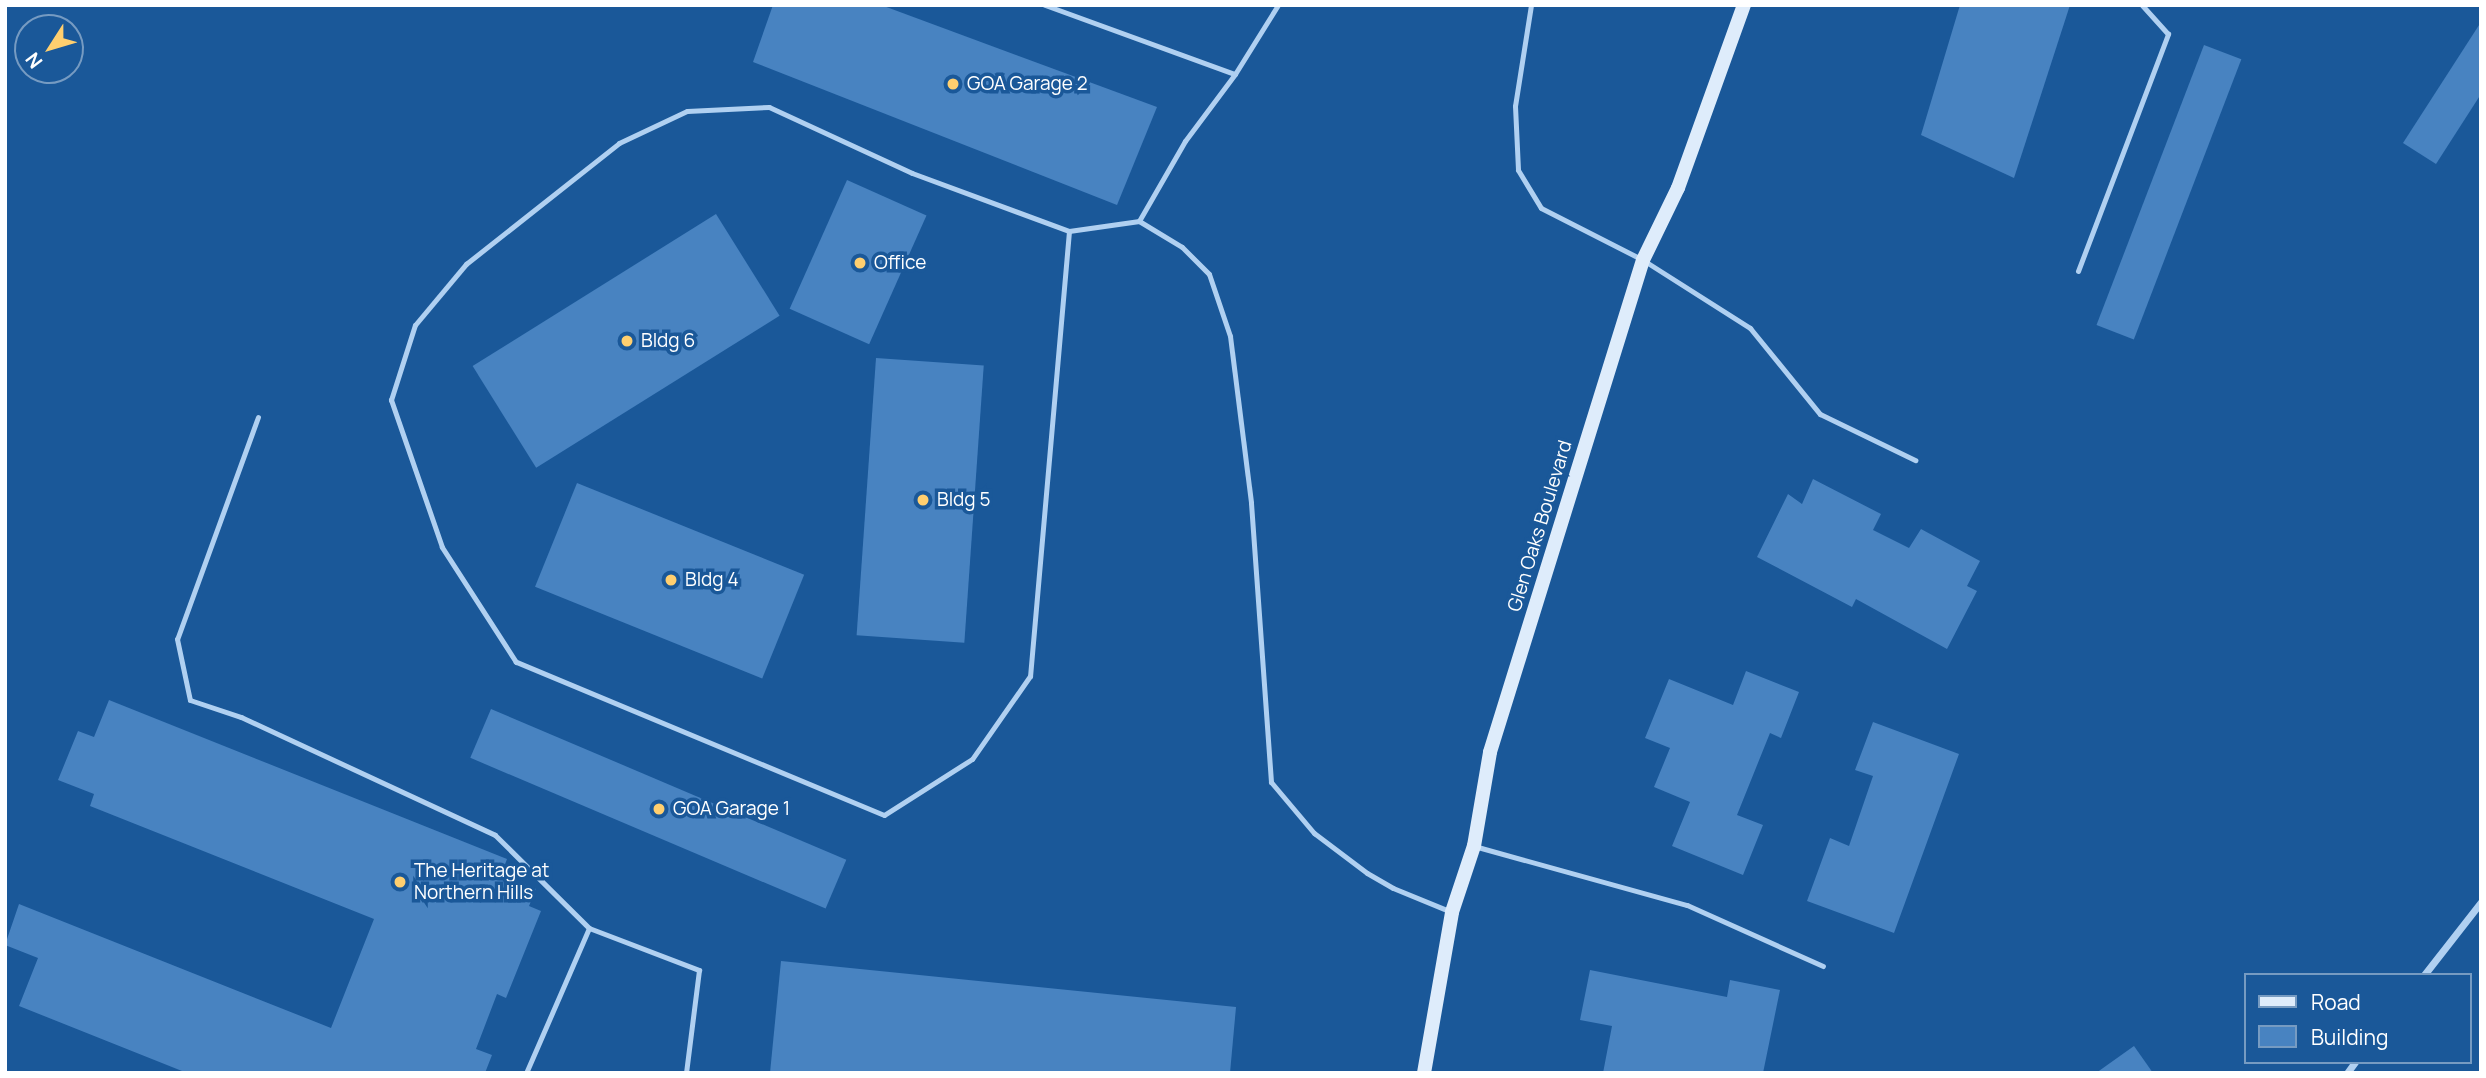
<!DOCTYPE html>
<style>
body{margin:0}
#map{position:relative;width:2486px;height:1078px;overflow:hidden;background:#1a5899;font-family:Manrope,sans-serif}
div>[style]{position:absolute}
.building>*{inset:0;background:#4883c1;transform-origin:0 0}
.service>*{height:5px;margin:-2.5px;padding:0 2.5px;transform-origin:2.5px;border-radius:2.5px;background:#b0d0f1}
.minor>*{height:7px;margin:-3.5px;padding:0 3.5px;transform-origin:3.5px;border-radius:3.5px;background:#b0d0f1}
.secondary>*{height:14px;margin:-7px;padding:0 7px;transform-origin:7px;border-radius:7px;background:#deecfb}
.dots>*{width:19px;height:19px;translate:-50% -50%;box-sizing:border-box;border:4px solid #1a5899;border-radius:50%}
span{translate:-50% -50%;white-space:nowrap;text-align:center;line-height:1.15;-webkit-text-stroke:7px #1a5899;paint-order:stroke}
.poi-label{font-size:19px;color:#fff}
.left{translate:0 -50%;text-align:left}
.street-label{font-size:19px;color:#fff}
.frame{position:absolute;inset:0;border:7px solid #fff;pointer-events:none}
.legend{position:absolute;left:2244px;top:973px;width:228px;height:91px;box-sizing:border-box;background:#1a5899;border:2px solid #769bc2;margin:0;padding:9px 12px;list-style:none;font-size:21px;color:#fff}
.legend li{display:flex;align-items:center;gap:14px;height:35px}
.legend b{width:35px;border:2px solid #769bc2}
.north{position:absolute;left:14px;top:14px;width:70px;height:70px;box-sizing:border-box;background:#1a5899;border:2px solid #769bc2;border-radius:50%;rotate:233deg;font-size:19px;font-weight:700;line-height:28px;text-align:center;color:#fff}
.north::after{content:'';display:block;margin:auto;width:24px;height:32px;background:#ffcf6f;clip-path:polygon(50% 0,100% 100%,50% 72%,0 100%)}
</style>
<div id="map">
<div class="building">
<i style="clip-path:polygon(773px 5px,881px 5px,1157px 107px,1117px 205px,753px 62px)"></i>
<i style="clip-path:polygon(1960px 5px,2070px 5px,2014px 178px,1921px 135px)"></i>
<i style="clip-path:polygon(2481px 22px,2481px 94px,2436px 164px,2403px 143px)"></i>
<i style="left:2204px;top:45px;width:40px;height:300px;rotate:21deg"></i>
<i style="left:847px;top:180px;width:87px;height:141px;rotate:24deg"></i>
<i style="left:716px;top:214px;width:120px;height:287px;rotate:58deg"></i>
<i style="left:876px;top:358px;width:108px;height:278px;rotate:4deg"></i>
<i style="clip-path:polygon(1813px 479px,1881px 514px,1873px 530px,1909px 548px,1921px 529px,1980px 561px,1967px 586px,1977px 591px,1947px 649px,1856px 599px,1852px 607px,1757px 557px,1788px 494px,1802px 504px)"></i>
<i style="left:577px;top:483px;width:245px;height:112px;rotate:22deg"></i>
<i style="clip-path:polygon(1746px 671px,1799px 692px,1781px 738px,1770px 733px,1737px 815px,1763px 825px,1743px 875px,1672px 846px,1690px 802px,1654px 787px,1670px 748px,1645px 738px,1669px 679px,1733px 705px)"></i>
<i style="clip-path:polygon(109px 700px,507px 859px,501px 875px,536px 889px,529px 906px,541px 911px,506px 998px,497px 994px,476px 1049px,492px 1055px,485px 1073px,187px 1073px,19px 1006px,38px 958px,5px 945px,19px 904px,331px 1028px,374px 919px,90px 806px,94px 794px,58px 780px,78px 731px,94px 737px)"></i>
<i style="left:491px;top:709px;width:386px;height:53px;rotate:23deg"></i>
<i style="clip-path:polygon(1873px 722px,1959px 754px,1894px 933px,1807px 901px,1830px 838px,1849px 846px,1873px 776px,1855px 770px)"></i>
<i style="clip-path:polygon(781px 961px,1236px 1007px,1230px 1073px,770px 1073px)"></i>
<i style="clip-path:polygon(1590px 970px,1727px 997px,1730px 980px,1780px 990px,1763px 1073px,1603px 1073px,1612px 1026px,1580px 1020px)"></i>
<i style="clip-path:polygon(2134px 1046px,2153px 1073px,2096px 1073px)"></i>
</div>
<div class="service">
<i style="left:1045px;top:5px;width:202px;rotate:20deg"></i>
<i style="left:1531px;top:5px;width:102px;rotate:99deg"></i>
<i style="left:1515px;top:106px;width:64px;rotate:87.3deg"></i>
<i style="left:1518px;top:170px;width:44px;rotate:58.8deg"></i>
<i style="left:1541px;top:208px;width:114px;rotate:27deg"></i>
<i style="left:1643px;top:260px;width:127px;rotate:32.4deg"></i>
<i style="left:1750px;top:328px;width:111px;rotate:50.9deg"></i>
<i style="left:1820px;top:414px;width:106px;rotate:25.8deg"></i>
<i style="left:769px;top:107px;width:157px;rotate:24.8deg"></i>
<i style="left:912px;top:173px;width:167px;rotate:20.3deg"></i>
<i style="left:1069px;top:231px;width:447px;rotate:95deg"></i>
<i style="left:1030px;top:676px;width:101px;rotate:124.9deg"></i>
<i style="left:972px;top:759px;width:104px;rotate:147.5deg"></i>
<i style="left:884px;top:815px;width:399px;rotate:-157.4deg"></i>
<i style="left:516px;top:662px;width:137px;rotate:-122.8deg"></i>
<i style="left:442px;top:547px;width:156px;rotate:-109.1deg"></i>
<i style="left:391px;top:400px;width:79px;rotate:-72.3deg"></i>
<i style="left:415px;top:325px;width:80px;rotate:-50.1deg"></i>
<i style="left:466px;top:264px;width:195px;rotate:-38.3deg"></i>
<i style="left:619px;top:143px;width:75px;rotate:-25.2deg"></i>
<i style="left:687px;top:111px;width:82px;rotate:-2.8deg"></i>
<i style="left:1139px;top:221px;width:92px;rotate:-60.1deg"></i>
<i style="left:1185px;top:141px;width:84px;rotate:-53.3deg"></i>
<i style="left:1235px;top:74px;width:81px;rotate:-58.1deg"></i>
<i style="left:1069px;top:231px;width:71px;rotate:-8.1deg"></i>
<i style="left:1139px;top:221px;width:50px;rotate:31.2deg"></i>
<i style="left:1182px;top:247px;width:38px;rotate:45deg"></i>
<i style="left:1209px;top:274px;width:65px;rotate:71.3deg"></i>
<i style="left:1230px;top:336px;width:168px;rotate:82.8deg"></i>
<i style="left:1251px;top:503px;width:280px;rotate:85.9deg"></i>
<i style="left:1271px;top:782px;width:67px;rotate:49.9deg"></i>
<i style="left:1314px;top:833px;width:66px;rotate:37deg"></i>
<i style="left:1367px;top:873px;width:30px;rotate:30deg"></i>
<i style="left:1393px;top:888px;width:61px;rotate:22.3deg"></i>
<i style="left:2078px;top:271px;width:254px;rotate:-69.2deg"></i>
<i style="left:2168px;top:34px;width:39px;rotate:-132deg"></i>
<i style="left:258px;top:417px;width:236px;rotate:110deg"></i>
<i style="left:177px;top:639px;width:62px;rotate:78deg"></i>
<i style="left:190px;top:700px;width:54px;rotate:18.4deg"></i>
<i style="left:241px;top:717px;width:280px;rotate:24.9deg"></i>
<i style="left:495px;top:835px;width:132px;rotate:44.7deg"></i>
<i style="left:589px;top:928px;width:118px;rotate:20.9deg"></i>
<i style="left:699px;top:970px;width:104px;rotate:97.2deg"></i>
<i style="left:1474px;top:846px;width:221px;rotate:15.5deg"></i>
<i style="left:1687px;top:905px;width:149px;rotate:24.2deg"></i>
<i style="left:526px;top:1073px;width:158px;rotate:-66.5deg"></i>
</div>
<div class="minor">
<i style="left:2424px;top:975px;width:93px;rotate:-52deg"></i>
<i style="left:2347px;top:1073px;width:14px;rotate:-54deg"></i>
</div>
<div class="secondary">
<i style="left:1424px;top:1073px;width:163px;rotate:-80.1deg"></i>
<i style="left:1452px;top:912px;width:70px;rotate:-71.6deg"></i>
<i style="left:1474px;top:846px;width:95px;rotate:-80.3deg"></i>
<i style="left:1490px;top:752px;width:515px;rotate:-72.73deg"></i>
<i style="left:1643px;top:260px;width:80px;rotate:-64.1deg"></i>
<i style="left:1678px;top:188px;width:195px;rotate:-70.2deg"></i>
</div>
<div class="dots">
<i style="left:953px;top:84px;background:#ffcf6f"></i>
<i style="left:860px;top:263px;background:#ffcf6f"></i>
<i style="left:627px;top:341px;background:#ffcf6f"></i>
<i style="left:923px;top:500px;background:#ffcf6f"></i>
<i style="left:671px;top:580px;background:#ffcf6f"></i>
<i style="left:659px;top:809px;background:#ffcf6f"></i>
<i style="left:400px;top:882px;background:#ffcf6f"></i>
</div>
<div class="poi-label">
<span class="left" style="left:967px;top:84px">GOA Garage 2</span>
<span class="left" style="left:874px;top:263px">Office</span>
<span class="left" style="left:641px;top:341px">Bldg 6</span>
<span class="left" style="left:937px;top:500px">Bldg 5</span>
<span class="left" style="left:685px;top:580px">Bldg 4</span>
<span class="left" style="left:673px;top:809px">GOA Garage 1</span>
<span class="left" style="left:414px;top:882px">The Heritage at<br>Northern Hills</span>
</div>
<div class="street-label">
<span style="left:1540px;top:526px;rotate:-73deg">Glen Oaks Boulevard</span>
</div>
<div class="frame"></div>
<ul class="legend">
<li><b style="height:9px;background:#deecfb"></b>Road</li>
<li><b style="height:19px;background:#4883c1"></b>Building</li>
</ul>
<div class="north">N</div>
</div>
